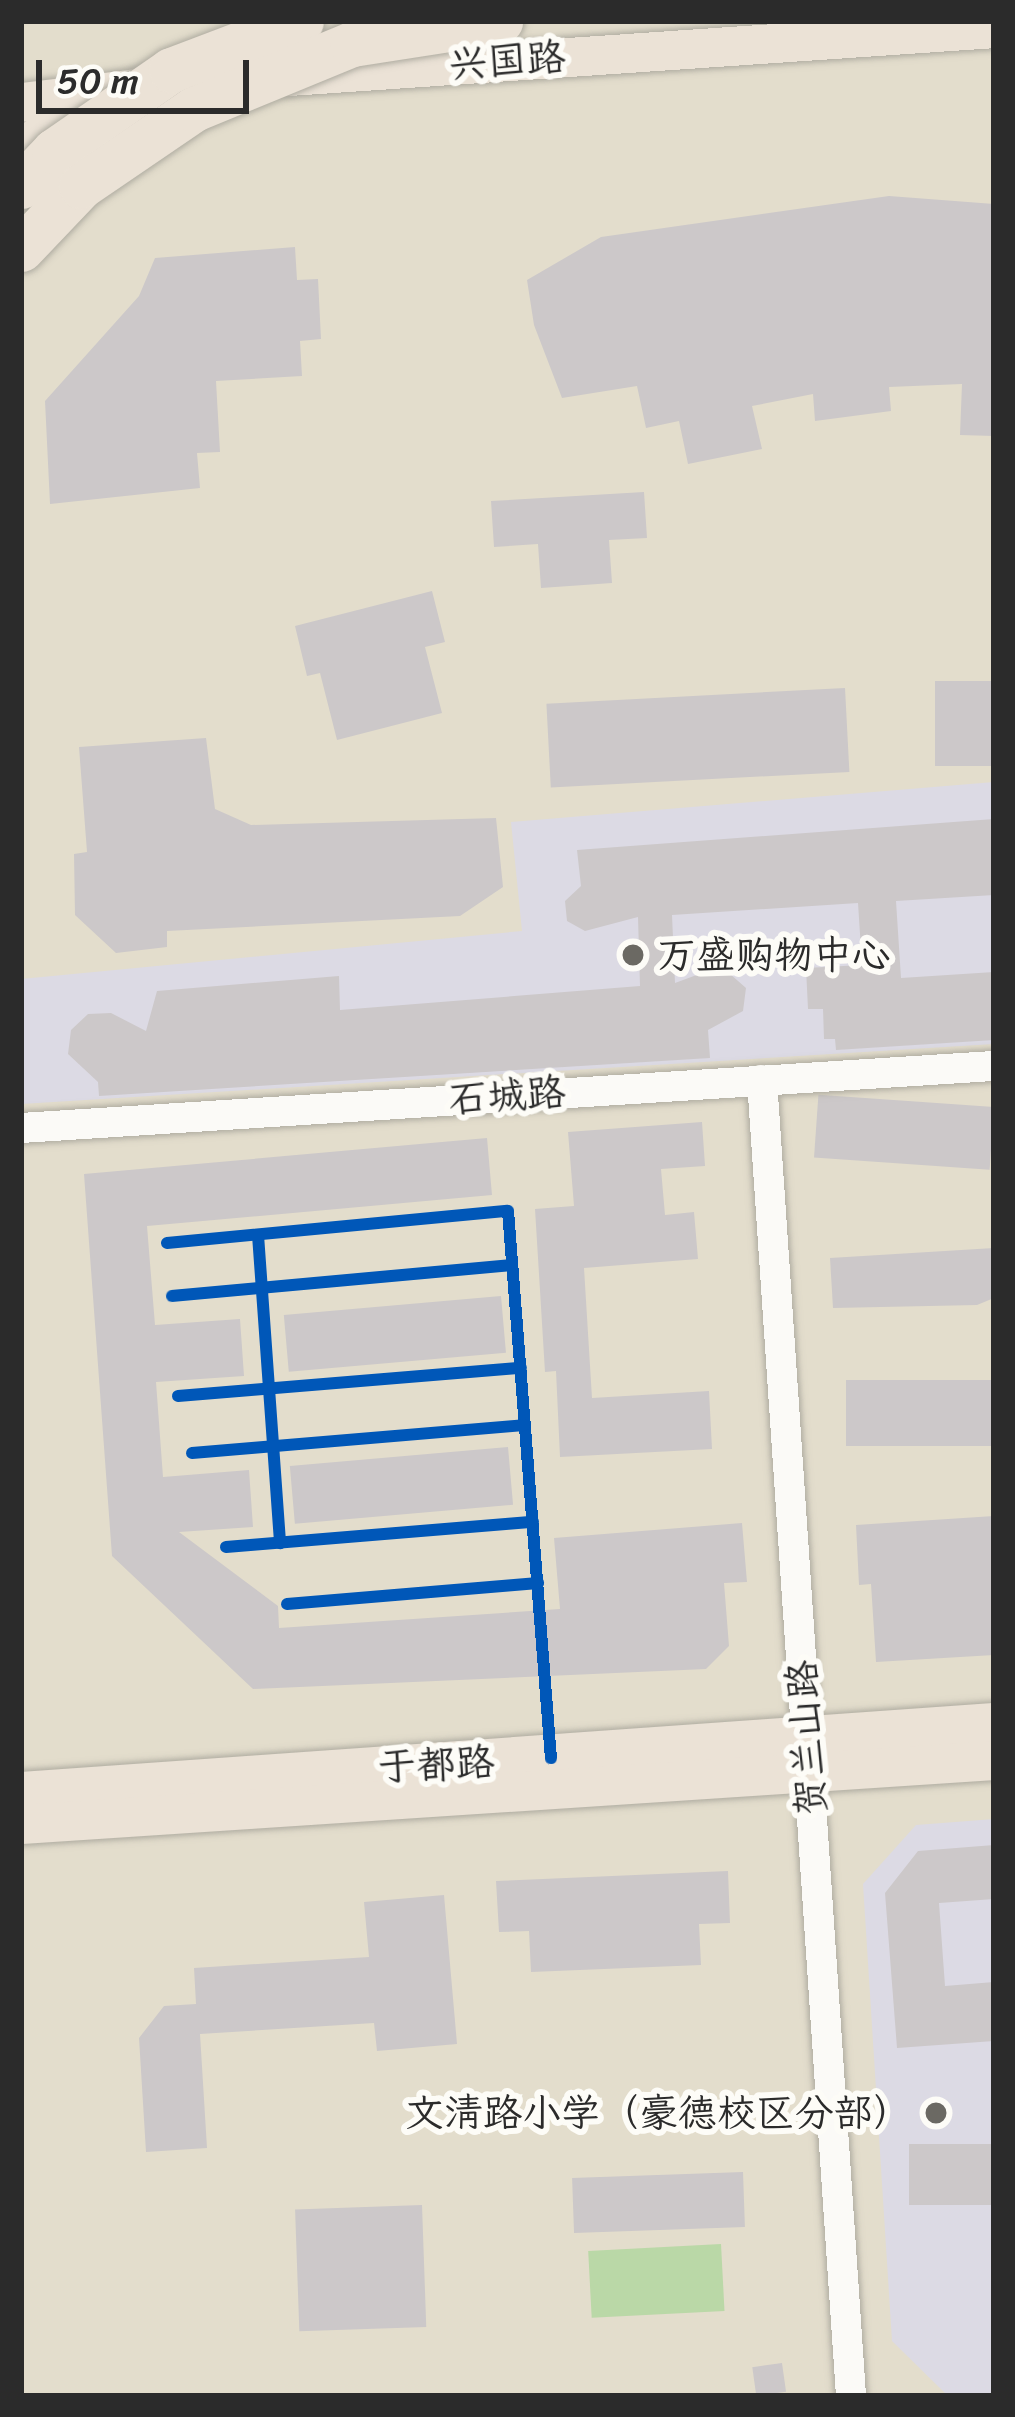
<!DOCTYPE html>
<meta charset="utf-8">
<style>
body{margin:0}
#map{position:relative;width:1015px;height:2417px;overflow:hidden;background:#e3ddcc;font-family:Sriracha,"LXGW WenKai TC",sans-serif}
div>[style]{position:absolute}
.built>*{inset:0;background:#dcdae4}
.green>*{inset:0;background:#bad8a7;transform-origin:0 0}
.building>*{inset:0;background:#ccc8c9;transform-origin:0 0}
.roads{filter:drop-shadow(0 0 3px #afaca1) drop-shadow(0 0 3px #afaca1)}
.minor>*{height:30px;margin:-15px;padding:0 15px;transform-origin:15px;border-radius:15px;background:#fbfaf7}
.major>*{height:39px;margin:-19.5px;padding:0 19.5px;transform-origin:19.5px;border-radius:19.5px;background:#ebe2d6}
.bridges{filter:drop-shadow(0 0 3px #afaca1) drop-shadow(0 0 3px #afaca1)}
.highway-bridge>*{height:45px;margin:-22.5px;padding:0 22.5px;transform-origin:22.5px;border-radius:22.5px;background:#ebe2d6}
.cycleway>*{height:12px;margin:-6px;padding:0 6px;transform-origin:6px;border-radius:6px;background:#0057b8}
.dots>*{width:33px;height:33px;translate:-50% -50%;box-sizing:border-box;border:6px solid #fdfcf7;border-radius:50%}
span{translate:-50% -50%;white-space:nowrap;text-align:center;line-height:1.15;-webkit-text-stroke:12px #fdfcf7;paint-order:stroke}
.street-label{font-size:39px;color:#2b2b2b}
.poi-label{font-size:39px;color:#2b2b2b}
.left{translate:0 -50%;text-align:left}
.right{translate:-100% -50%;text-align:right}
.frame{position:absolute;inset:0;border:24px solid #2b2b2b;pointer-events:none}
.scale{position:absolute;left:36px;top:60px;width:213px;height:54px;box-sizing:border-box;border:6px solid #2b2b2b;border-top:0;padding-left:15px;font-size:36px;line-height:42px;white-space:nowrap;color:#2b2b2b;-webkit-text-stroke:9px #fdfcf7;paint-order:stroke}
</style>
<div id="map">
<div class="built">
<i style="clip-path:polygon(994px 782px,994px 1044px,21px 1104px,21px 979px,522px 931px,511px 822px)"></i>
<i style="clip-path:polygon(994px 1819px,994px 2396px,948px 2396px,892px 2341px,863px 1884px,916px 1825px)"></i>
</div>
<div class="green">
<i style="left:721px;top:2244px;width:67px;height:133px;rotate:87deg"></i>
</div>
<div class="building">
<i style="clip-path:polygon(889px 196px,994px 204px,994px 436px,960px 435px,962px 384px,889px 387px,891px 411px,815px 421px,813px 394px,752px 406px,762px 449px,688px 464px,679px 421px,646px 428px,637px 386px,562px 398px,534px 325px,527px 280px,601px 237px)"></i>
<i style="clip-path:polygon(295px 247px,297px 280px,318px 279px,321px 339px,300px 341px,302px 376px,216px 381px,220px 452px,197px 453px,200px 488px,50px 504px,45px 401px,139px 296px,155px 258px)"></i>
<i style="clip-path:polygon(644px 492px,647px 538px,609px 540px,612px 583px,541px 588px,538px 544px,494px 547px,491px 501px)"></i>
<i style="clip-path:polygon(432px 591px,445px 642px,425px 647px,442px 713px,337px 740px,320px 673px,307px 676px,295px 626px)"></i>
<i style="left:994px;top:681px;width:85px;height:59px;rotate:90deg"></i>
<i style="left:845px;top:688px;width:84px;height:299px;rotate:87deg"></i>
<i style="clip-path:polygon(206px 738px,215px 809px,251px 825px,496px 818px,503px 887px,460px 916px,167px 931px,167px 947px,116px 953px,75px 915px,74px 854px,87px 852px,79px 747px)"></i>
<i style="clip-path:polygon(994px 819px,994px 895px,896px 901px,901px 978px,994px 972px,994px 1040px,836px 1050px,835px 1039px,824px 1039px,823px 1009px,808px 1009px,806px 968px,862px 965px,858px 903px,672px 915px,675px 983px,721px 966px,746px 988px,743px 1011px,708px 1030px,710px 1058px,99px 1096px,98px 1082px,68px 1054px,71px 1030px,88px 1014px,111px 1013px,146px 1031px,157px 991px,339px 976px,340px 1010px,640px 986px,638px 917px,585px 931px,567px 921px,565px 901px,581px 886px,577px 850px)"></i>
<i style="left:994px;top:1107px;width:63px;height:176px;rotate:94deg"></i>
<i style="clip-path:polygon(702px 1122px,705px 1166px,661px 1169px,665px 1215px,694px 1212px,698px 1259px,584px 1268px,592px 1398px,709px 1391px,712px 1449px,560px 1457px,556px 1371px,545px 1372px,535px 1209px,574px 1206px,568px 1132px)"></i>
<i style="clip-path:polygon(487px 1138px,492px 1195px,147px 1226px,155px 1325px,240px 1319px,244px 1376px,156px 1382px,163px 1477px,249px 1470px,253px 1527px,179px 1532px,278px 1606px,279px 1628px,560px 1609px,554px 1538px,742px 1523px,747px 1582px,724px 1583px,729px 1646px,706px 1669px,253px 1689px,112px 1556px,84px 1174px)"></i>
<i style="clip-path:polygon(994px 1248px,994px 1298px,977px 1305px,833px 1308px,830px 1258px)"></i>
<i style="left:501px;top:1296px;width:57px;height:218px;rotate:85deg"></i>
<i style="left:994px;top:1380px;width:66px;height:148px;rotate:90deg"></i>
<i style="left:508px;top:1447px;width:58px;height:219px;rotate:85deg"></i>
<i style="clip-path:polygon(994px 1516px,994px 1655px,876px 1662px,871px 1584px,859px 1585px,856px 1525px)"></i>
<i style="clip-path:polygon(994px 1845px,994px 1899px,939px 1903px,945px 1986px,994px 1982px,994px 2041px,897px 2048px,885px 1893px,918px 1851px)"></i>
<i style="clip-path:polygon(728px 1871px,730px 1923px,699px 1924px,701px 1965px,531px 1972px,529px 1931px,499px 1932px,496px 1881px)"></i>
<i style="clip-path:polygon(444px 1895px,457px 2044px,377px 2051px,374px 2023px,200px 2034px,207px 2148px,146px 2152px,139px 2038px,164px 2006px,196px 2004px,194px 1968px,369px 1957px,364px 1902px)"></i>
<i style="left:994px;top:2144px;width:61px;height:85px;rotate:90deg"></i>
<i style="left:743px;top:2172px;width:55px;height:171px;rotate:88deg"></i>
<i style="left:422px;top:2205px;width:122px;height:127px;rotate:88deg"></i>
<i style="left:782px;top:2363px;width:29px;height:30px;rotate:82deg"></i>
</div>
<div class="roads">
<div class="minor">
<i style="left:762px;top:1080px;width:1319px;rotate:86.13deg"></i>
<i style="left:21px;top:1128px;width:975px;rotate:-3.65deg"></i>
</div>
<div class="major">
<i style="left:289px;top:76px;width:707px;rotate:-3.89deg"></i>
<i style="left:21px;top:102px;width:133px;rotate:-6.9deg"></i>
<i style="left:21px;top:147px;width:91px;rotate:-33.3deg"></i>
<i style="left:21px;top:1791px;width:975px;rotate:-4.06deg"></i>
<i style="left:21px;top:1824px;width:975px;rotate:-3.76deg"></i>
</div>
</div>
<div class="bridges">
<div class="highway-bridge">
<i style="left:21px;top:186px;width:48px;rotate:-46.7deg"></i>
<i style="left:54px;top:151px;width:142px;rotate:-34.7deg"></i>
<i style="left:171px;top:70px;width:139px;rotate:-20.7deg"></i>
<i style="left:21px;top:249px;width:87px;rotate:-46.4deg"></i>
<i style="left:81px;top:186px;width:137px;rotate:-34.3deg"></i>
<i style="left:194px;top:109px;width:171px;rotate:-22.4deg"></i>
<i style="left:352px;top:44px;width:150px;rotate:-8.8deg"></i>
</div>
</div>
<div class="cycleway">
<i style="left:258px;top:1235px;width:309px;rotate:85.9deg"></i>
<i style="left:167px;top:1243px;width:342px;rotate:-5.4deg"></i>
<i style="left:508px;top:1211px;width:549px;rotate:85.51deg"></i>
<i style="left:172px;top:1296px;width:341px;rotate:-5.2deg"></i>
<i style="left:178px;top:1396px;width:344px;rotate:-4.7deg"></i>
<i style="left:192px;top:1453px;width:333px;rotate:-4.8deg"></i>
<i style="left:226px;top:1547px;width:308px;rotate:-4.7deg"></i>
<i style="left:287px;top:1604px;width:252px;rotate:-4.8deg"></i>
</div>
<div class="dots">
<i style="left:633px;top:955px;background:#6b6963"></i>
<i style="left:936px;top:2113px;background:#6b6963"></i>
</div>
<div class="street-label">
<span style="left:507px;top:61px;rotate:-4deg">兴国路</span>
<span style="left:507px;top:1096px;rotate:-4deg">石城路</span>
<span style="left:807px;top:1738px;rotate:-94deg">贺兰山路</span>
<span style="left:436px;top:1765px;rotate:-3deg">于都路</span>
</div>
<div class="poi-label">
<span class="left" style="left:657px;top:955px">万盛购物中心</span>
<span class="right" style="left:912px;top:2113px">文清路小学（豪德校区分部）</span>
</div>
<div class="frame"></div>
<div class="scale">50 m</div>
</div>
